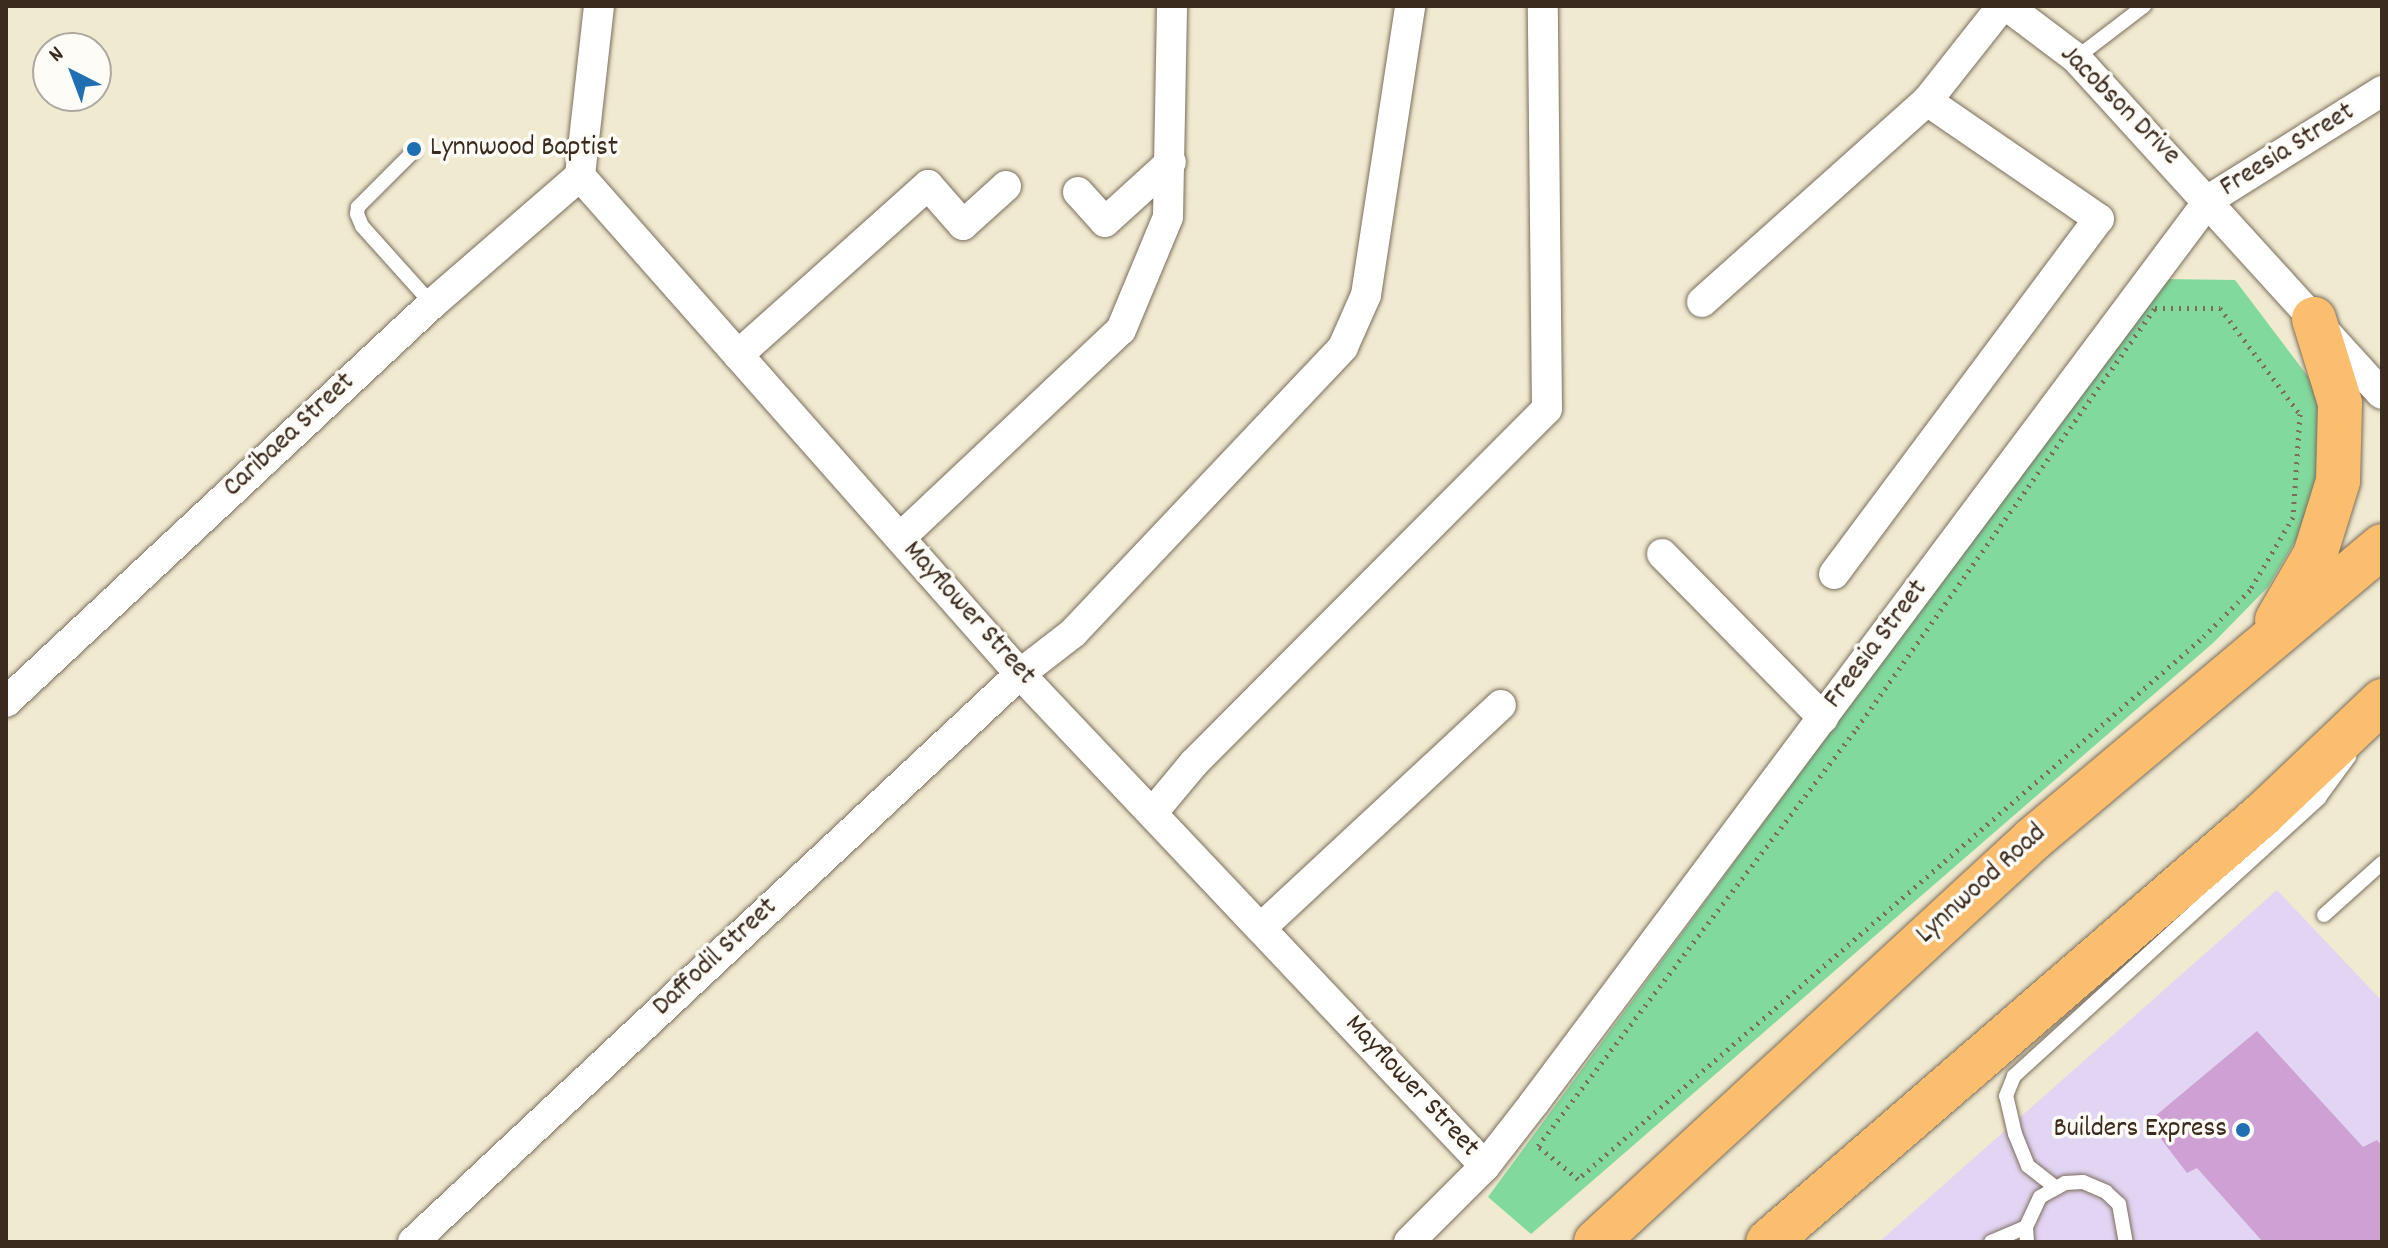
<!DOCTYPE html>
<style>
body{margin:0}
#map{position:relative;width:2388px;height:1248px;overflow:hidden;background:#f0ead0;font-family:Dekko,sans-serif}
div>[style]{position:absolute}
.built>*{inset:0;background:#e2d4f3}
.green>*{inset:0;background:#81d99e}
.building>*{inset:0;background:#cea0d3}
.path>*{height:5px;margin-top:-2.5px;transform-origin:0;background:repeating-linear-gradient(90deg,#7a6d5c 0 2px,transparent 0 8px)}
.roads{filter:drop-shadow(0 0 2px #7a6d5c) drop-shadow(0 0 2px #7a6d5c)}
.lane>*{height:14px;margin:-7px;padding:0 7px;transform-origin:7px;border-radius:7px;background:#fff}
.street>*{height:30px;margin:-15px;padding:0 15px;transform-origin:15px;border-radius:15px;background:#fff}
.primary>*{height:44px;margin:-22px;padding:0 22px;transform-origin:22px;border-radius:22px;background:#fbbe6e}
.dots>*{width:22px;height:22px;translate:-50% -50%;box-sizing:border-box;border:4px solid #fdfcf7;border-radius:50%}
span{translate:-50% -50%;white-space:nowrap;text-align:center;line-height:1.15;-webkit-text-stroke:7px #fdfcf7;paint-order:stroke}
.street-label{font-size:28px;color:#3b2a1e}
.poi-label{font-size:28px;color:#3b2a1e}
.left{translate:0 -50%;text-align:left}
.right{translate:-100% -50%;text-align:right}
.frame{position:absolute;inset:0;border:8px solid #3b2a1e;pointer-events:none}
.north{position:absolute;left:32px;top:32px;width:80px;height:80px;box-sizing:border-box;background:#fdfcf7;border:2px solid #afa8a0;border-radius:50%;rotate:318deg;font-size:22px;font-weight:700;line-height:32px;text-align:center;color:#3b2a1e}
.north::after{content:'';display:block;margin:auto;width:28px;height:36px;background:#1f6fb2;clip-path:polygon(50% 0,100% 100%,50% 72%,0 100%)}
</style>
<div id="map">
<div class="built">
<i style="clip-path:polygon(2277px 890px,2382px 1001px,2382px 1242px,1879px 1242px)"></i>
</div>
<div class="green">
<i style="clip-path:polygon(2163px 279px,2235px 280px,2322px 395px,2315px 508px,2268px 587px,2213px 643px,1531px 1234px,1488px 1197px)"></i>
</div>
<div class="building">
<i style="clip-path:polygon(2257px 1031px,2363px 1147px,2377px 1140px,2382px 1146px,2382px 1242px,2263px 1242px,2197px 1168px,2187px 1173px,2148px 1122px)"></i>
</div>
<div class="path">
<i style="left:2155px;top:308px;width:65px"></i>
<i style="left:2220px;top:308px;width:133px;rotate:53deg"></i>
<i style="left:2300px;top:414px;width:103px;rotate:93.9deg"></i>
<i style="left:2293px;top:517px;width:85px;rotate:120.5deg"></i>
<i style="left:2250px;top:590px;width:71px;rotate:135deg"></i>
<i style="left:2200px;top:640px;width:823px;rotate:139.09deg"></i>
<i style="left:1578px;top:1179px;width:52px;rotate:-140.5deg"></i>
<i style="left:1538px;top:1146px;width:526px;rotate:-52.65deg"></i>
<i style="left:1857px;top:728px;width:515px;rotate:-54.64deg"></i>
</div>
<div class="roads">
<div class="lane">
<i style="left:2076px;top:58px;width:86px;rotate:-37.4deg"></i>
<i style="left:413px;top:152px;width:78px;rotate:135deg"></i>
<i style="left:358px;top:207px;width:7px;rotate:98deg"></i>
<i style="left:357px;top:214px;width:13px;rotate:67deg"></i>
<i style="left:362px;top:226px;width:105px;rotate:48.1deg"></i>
<i style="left:2324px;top:915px;width:78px;rotate:-41.9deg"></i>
<i style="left:2055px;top:1187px;width:34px;rotate:-142deg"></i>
<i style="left:2028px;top:1166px;width:35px;rotate:-112deg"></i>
<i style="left:2015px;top:1134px;width:39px;rotate:-103deg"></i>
<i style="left:2006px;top:1096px;width:22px;rotate:-68deg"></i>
<i style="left:2014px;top:1076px;width:413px;rotate:-42.3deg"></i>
<i style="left:2319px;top:798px;width:51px;rotate:-53.8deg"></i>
<i style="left:1991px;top:1242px;width:38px;rotate:-23deg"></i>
<i style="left:2027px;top:1242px;width:15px;rotate:-94deg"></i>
<i style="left:2026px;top:1227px;width:33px;rotate:-65deg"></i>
<i style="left:2040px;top:1197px;width:29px;rotate:-29deg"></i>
<i style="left:2065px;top:1183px;width:18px;rotate:-3deg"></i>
<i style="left:2083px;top:1182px;width:25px;rotate:23deg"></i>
<i style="left:2106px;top:1192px;width:18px;rotate:43deg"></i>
<i style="left:2119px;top:1204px;width:39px;rotate:80deg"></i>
</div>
<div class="street">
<i style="left:599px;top:6px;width:171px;rotate:96.4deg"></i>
<i style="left:580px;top:176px;width:665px;rotate:48.54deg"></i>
<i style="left:1020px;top:674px;width:677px;rotate:46.62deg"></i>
<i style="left:2007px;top:6px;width:86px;rotate:37deg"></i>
<i style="left:2076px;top:58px;width:454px;rotate:47.7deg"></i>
<i style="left:1078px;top:192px;width:40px;rotate:48deg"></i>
<i style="left:1105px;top:222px;width:89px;rotate:-42.3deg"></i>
<i style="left:1702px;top:302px;width:302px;rotate:-41.8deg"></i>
<i style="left:1927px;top:101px;width:121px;rotate:-51.7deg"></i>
<i style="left:738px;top:355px;width:255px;rotate:-41.8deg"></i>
<i style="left:928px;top:185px;width:53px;rotate:48.8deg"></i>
<i style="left:963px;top:225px;width:58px;rotate:-42.2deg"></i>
<i style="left:900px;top:538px;width:303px;rotate:-43.3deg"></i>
<i style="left:1121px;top:330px;width:122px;rotate:-67.4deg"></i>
<i style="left:1168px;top:217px;width:211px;rotate:-88.9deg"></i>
<i style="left:1662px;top:554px;width:230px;rotate:45.5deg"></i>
<i style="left:1834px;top:574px;width:443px;rotate:-53.3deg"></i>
<i style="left:2099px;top:219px;width:209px;rotate:-145.5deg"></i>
<i style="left:6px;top:702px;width:583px;rotate:-43.05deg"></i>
<i style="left:432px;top:304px;width:196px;rotate:-40.9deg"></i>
<i style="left:1154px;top:811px;width:62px;rotate:-50.2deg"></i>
<i style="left:1194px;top:763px;width:500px;rotate:-45.1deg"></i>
<i style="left:1547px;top:409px;width:403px;rotate:-90.6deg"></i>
<i style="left:1262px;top:927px;width:326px;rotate:-42.9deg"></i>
<i style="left:413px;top:1242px;width:831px;rotate:-43.1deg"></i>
<i style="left:1020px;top:674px;width:67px;rotate:-37.7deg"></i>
<i style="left:1073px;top:633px;width:393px;rotate:-46.6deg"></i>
<i style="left:1343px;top:347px;width:57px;rotate:-66.1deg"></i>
<i style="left:1366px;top:295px;width:292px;rotate:-81.3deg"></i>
<i style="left:1409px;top:1242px;width:107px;rotate:-45deg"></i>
<i style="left:1485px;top:1166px;width:80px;rotate:-52.1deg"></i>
<i style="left:1534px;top:1103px;width:1129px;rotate:-53.21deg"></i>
<i style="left:2210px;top:199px;width:203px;rotate:-32.1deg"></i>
</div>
<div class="primary">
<i style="left:2277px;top:620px;width:75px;rotate:-59.7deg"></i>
<i style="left:2315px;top:555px;width:77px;rotate:-72.7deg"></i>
<i style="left:2338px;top:481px;width:78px;rotate:-88.5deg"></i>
<i style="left:2340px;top:403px;width:88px;rotate:-107.2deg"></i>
<i style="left:1596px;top:1242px;width:594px;rotate:-42.68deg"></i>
<i style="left:2033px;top:839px;width:456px;rotate:-40deg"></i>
<i style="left:1768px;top:1242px;width:653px;rotate:-40.84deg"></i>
<i style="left:2262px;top:815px;width:166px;rotate:-43.5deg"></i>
</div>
</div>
<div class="dots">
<i style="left:414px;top:149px;background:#1f6fb2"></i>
<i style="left:2243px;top:1130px;background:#1f6fb2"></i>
</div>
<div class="street-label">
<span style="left:2119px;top:106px;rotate:45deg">Jacobson Drive</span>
<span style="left:2288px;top:151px;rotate:-32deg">Freesia Street</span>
<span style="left:290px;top:436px;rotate:-43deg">Caribaea Street</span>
<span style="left:968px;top:614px;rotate:48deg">Mayflower Street</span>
<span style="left:1877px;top:645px;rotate:-53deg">Freesia Street</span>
<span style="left:1982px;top:885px;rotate:-42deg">Lynnwood Road</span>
<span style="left:716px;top:958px;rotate:-43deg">Daffodil Street</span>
<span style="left:1411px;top:1087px;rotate:47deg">Mayflower Street</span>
</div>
<div class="poi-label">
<span class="left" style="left:430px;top:149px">Lynnwood Baptist</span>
<span class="right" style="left:2227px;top:1130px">Builders Express</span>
</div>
<div class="frame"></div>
<div class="north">N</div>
</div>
